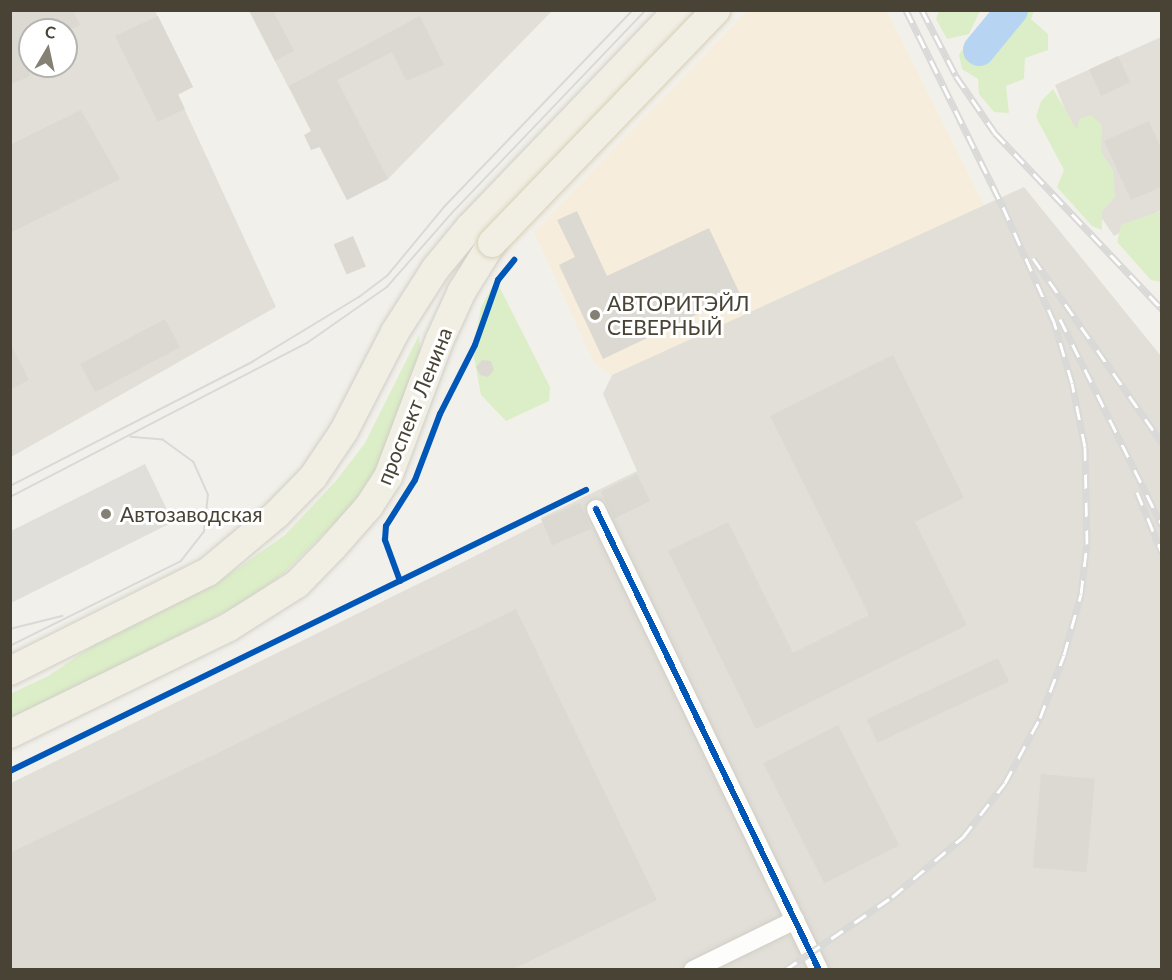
<!DOCTYPE html>
<meta charset="utf-8">
<style>
body{margin:0}
#map{position:relative;width:1172px;height:980px;overflow:hidden;background:#f2f0ea;font-family:Lato,sans-serif}
div>[style]{position:absolute}
.commercial>*{inset:0;background:#f6eddc}
.industrial>*{inset:0;background:#e2dfd8}
.green>*{inset:0;background:#dceec8}
.parking>*{inset:0;background:#e1dfda}
.river>*{height:32px;margin:-16px;padding:0 16px;transform-origin:16px;border-radius:16px;background:#b7d5f3}
.building>*{inset:0;background:#dcd9d2;transform-origin:0 0}
.roads{filter:drop-shadow(0 0 2px #d0cec7) drop-shadow(0 0 2px #d0cec7)}
.minor>*{height:18px;margin:-9px;padding:0 9px;transform-origin:9px;border-radius:9px;background:#fdfdfc}
.primary>*{height:28px;margin:-14px;padding:0 14px;transform-origin:14px;border-radius:14px;background:#f1efe4}
.tram>*{height:1.5px;margin:-0.75px;padding:0 0.75px;transform-origin:0.75px;border-radius:0.75px;background:#d9d9d8}
.rail>*{height:7px;margin-top:-3.5px;transform-origin:0;background:repeating-linear-gradient(90deg,#fff 0 14px,#d9d9d8 0 28px);box-sizing:border-box;border-block:2px solid #d9d9d8}
.bridges{filter:drop-shadow(0 0 2px #d6cfb6) drop-shadow(0 0 2px #d6cfb6)}
.primary-bridge>*{height:28px;margin:-14px;padding:0 14px;transform-origin:14px;border-radius:14px;background:#f1efe4}
.cycleway>*{height:6px;margin:-3px;padding:0 3px;transform-origin:3px;border-radius:3px;background:#0057b8}
.dots>*{width:16px;height:16px;translate:-50% -50%;box-sizing:border-box;border:3px solid #fff;border-radius:50%}
span{translate:-50% -50%;white-space:nowrap;text-align:center;line-height:1.15;-webkit-text-stroke:6px #fff;paint-order:stroke}
.poi-label{font-size:21px;color:#494335}
.left{translate:0 -50%;text-align:left}
.street-label{font-size:21px;color:#494335}
.frame{position:absolute;inset:0;border:12px solid #494335;pointer-events:none}
.north{position:absolute;left:18px;top:18px;width:60px;height:60px;box-sizing:border-box;background:#fff;border:2px solid #b6b4ae;border-radius:50%;rotate:9deg;font-size:16px;font-weight:700;line-height:24px;text-align:center;color:#494335}
.north::after{content:'';display:block;margin:auto;width:21px;height:27px;background:#848074;clip-path:polygon(50% 0,100% 100%,50% 72%,0 100%)}
</style>
<div id="map">
<div class="commercial">
<i style="clip-path:polygon(747px 11px,887px 11px,985px 207px,612px 375px,594px 363px,534px 232px)"></i>
</div>
<div class="industrial">
<i style="clip-path:polygon(evenodd,11px 11px,155px 11px,193px 87px,178px 95px,276px 307px,11px 457px,11px 11px,30px 30px,66px 30px,66px 66px,30px 66px,30px 30px)"></i>
<i style="clip-path:polygon(249px 11px,552px 11px,388px 179px,347px 200px)"></i>
<i style="clip-path:polygon(1161px 37px,1161px 210px,1114px 236px,1070px 172px,1086px 162px,1055px 85px)"></i>
<i style="clip-path:polygon(1024px 187px,1161px 356px,1161px 969px,11px 970px,11px 783px,471px 558px,542px 522px,541px 518px,637px 471px,603px 394px,612px 375px)"></i>
</div>
<div class="green">
<i style="clip-path:polygon(939px 11px,939px 10px,980px 11px,969px 34px,947px 39px,936px 19px)"></i>
<i style="clip-path:polygon(1007px 11px,1034px 11px,1031px 19px,1048px 34px,1048px 50px,1025px 58px,1024px 79px,1006px 86px,1009px 113px,994px 112px,979px 94px,978px 79px,962px 69px,959px 55px,962px 50px,972px 51px,984px 39px,1003px 41px,1005px 26px,1014px 21px)"></i>
<i style="clip-path:polygon(1053px 89px,1077px 130px,1079px 119px,1091px 115px,1102px 125px,1101px 152px,1113px 170px,1115px 197px,1102px 211px,1102px 230px,1092px 226px,1057px 187px,1064px 170px,1036px 117px,1041px 101px)"></i>
<i style="clip-path:polygon(1161px 211px,1162px 211px,1161px 282px,1151px 280px,1117px 242px,1121px 225px)"></i>
<i style="clip-path:polygon(496px 280px,550px 387px,549px 401px,506px 421px,481px 395px,473px 352px,481px 307px)"></i>
<i style="clip-path:polygon(419px 335px,421px 357px,390px 448px,365px 493px,283px 574px,248px 600px,11px 721px,10px 694px,48px 676px,97px 643px,221px 580px,285px 535px,335px 482px,365px 443px)"></i>
</div>
<div class="parking">
<i style="clip-path:polygon(145px 464px,173px 522px,11px 603px,11px 531px)"></i>
</div>
<div class="river">
<i style="left:979px;top:50px;width:52px;rotate:-50.5deg"></i>
</div>
<div class="building">
<i style="clip-path:polygon(18px 10px,73px 10px,80px 25px,70px 30px,30px 30px,30px 76px,10px 85px,10px 14px)"></i>
<i style="clip-path:polygon(249px 10px,273px 10px,294px 51px,275px 61px)"></i>
<i style="clip-path:polygon(158px 16px,193px 87px,178px 94px,185px 109px,158px 122px,115px 36px)"></i>
<i style="clip-path:polygon(420px 16px,444px 65px,406px 81px,392px 52px,337px 80px,388px 179px,347px 200px,320px 147px,311px 150px,304px 135px,311px 131px,289px 86px)"></i>
<i style="left:1118px;top:56px;width:29px;height:32px;rotate:65deg"></i>
<i style="clip-path:polygon(81px 110px,120px 179px,10px 233px,10px 145px)"></i>
<i style="clip-path:polygon(1149px 121px,1161px 148px,1161px 187px,1131px 200px,1104px 141px)"></i>
<i style="clip-path:polygon(577px 211px,607px 276px,709px 228px,740px 294px,603px 359px,559px 265px,575px 257px,557px 220px)"></i>
<i style="left:353px;top:236px;width:33px;height:21px;rotate:67deg"></i>
<i style="left:165px;top:319px;width:32px;height:96px;rotate:62deg"></i>
<i style="clip-path:polygon(10px 343px,29px 380px,10px 390px)"></i>
<i style="clip-path:polygon(893px 355px,964px 498px,915px 522px,967px 625px,756px 729px,668px 551px,728px 522px,793px 653px,869px 615px,770px 416px)"></i>
<i style="clip-path:polygon(482px 360px,491px 361px,494px 370px,488px 377px,480px 375px,476px 367px)"></i>
<i style="left:637px;top:474px;width:30px;height:40px;rotate:64deg"></i>
<i style="left:580px;top:503px;width:28px;height:42px;rotate:67deg"></i>
<i style="clip-path:polygon(516px 609px,657px 900px,513px 969px,10px 969px,10px 853px)"></i>
<i style="left:998px;top:658px;width:26px;height:145px;rotate:65deg"></i>
<i style="left:838px;top:725px;width:135px;height:84px;rotate:63deg"></i>
<i style="left:1041px;top:774px;width:54px;height:94px;rotate:5deg"></i>
</div>
<div class="roads">
<div class="minor">
<i style="left:596px;top:509px;width:512px;rotate:64.19deg"></i>
<i style="left:693px;top:970px;width:114px;rotate:-26.1deg"></i>
</div>
<div class="primary">
<i style="left:10px;top:671px;width:221px;rotate:-26.6deg"></i>
<i style="left:208px;top:572px;width:90px;rotate:-40deg"></i>
<i style="left:277px;top:514px;width:52px;rotate:-45.8deg"></i>
<i style="left:313px;top:477px;width:55px;rotate:-56deg"></i>
<i style="left:344px;top:431px;width:111px;rotate:-62.7deg"></i>
<i style="left:395px;top:332px;width:76px;rotate:-57.4deg"></i>
<i style="left:436px;top:268px;width:53px;rotate:-50.3deg"></i>
<i style="left:470px;top:227px;width:301px;rotate:-46.2deg"></i>
<i style="left:10px;top:734px;width:244px;rotate:-26deg"></i>
<i style="left:229px;top:627px;width:80px;rotate:-32.3deg"></i>
<i style="left:297px;top:584px;width:52px;rotate:-45.8deg"></i>
<i style="left:333px;top:547px;width:55px;rotate:-48.7deg"></i>
<i style="left:369px;top:506px;width:35px;rotate:-57deg"></i>
<i style="left:388px;top:477px;width:147px;rotate:-69.4deg"></i>
<i style="left:440px;top:339px;width:53px;rotate:-65.4deg"></i>
<i style="left:462px;top:291px;width:57px;rotate:-58deg"></i>
</div>
</div>
<div class="tram">
<i style="left:10px;top:486px;width:272px;rotate:-27.1deg"></i>
<i style="left:252px;top:362px;width:125px;rotate:-31.3deg"></i>
<i style="left:359px;top:297px;width:36px;rotate:-37deg"></i>
<i style="left:388px;top:275px;width:88px;rotate:-50.5deg"></i>
<i style="left:444px;top:207px;width:273px;rotate:-46.2deg"></i>
<i style="left:10px;top:497px;width:335px;rotate:-27.4deg"></i>
<i style="left:307px;top:343px;width:98px;rotate:-35deg"></i>
<i style="left:387px;top:287px;width:98px;rotate:-48.7deg"></i>
<i style="left:452px;top:213px;width:281px;rotate:-46.3deg"></i>
<i style="left:10px;top:629px;width:54px;rotate:-14deg"></i>
<i style="left:10px;top:646px;width:191px;rotate:-26.4deg"></i>
<i style="left:181px;top:561px;width:37px;rotate:-52deg"></i>
<i style="left:204px;top:532px;width:37px;rotate:-84deg"></i>
<i style="left:208px;top:495px;width:36px;rotate:-114deg"></i>
<i style="left:193px;top:462px;width:37px;rotate:-144deg"></i>
<i style="left:163px;top:440px;width:32px;rotate:-175deg"></i>
</div>
<div class="rail">
<i style="left:906px;top:10px;width:220px;rotate:63.8deg"></i>
<i style="left:922px;top:10px;width:74px;rotate:62.7deg"></i>
<i style="left:956px;top:76px;width:69px;rotate:55.6deg"></i>
<i style="left:995px;top:133px;width:243px;rotate:46.5deg"></i>
<i style="left:1033px;top:258px;width:226px;rotate:55.1deg"></i>
<i style="left:1060px;top:319px;width:230px;rotate:63.7deg"></i>
<i style="left:1137px;top:492px;width:66px;rotate:67.7deg"></i>
<i style="left:785px;top:970px;width:130px;rotate:-34.3deg"></i>
<i style="left:892px;top:897px;width:93px;rotate:-40.2deg"></i>
<i style="left:963px;top:837px;width:68px;rotate:-52.1deg"></i>
<i style="left:1005px;top:783px;width:74px;rotate:-61.7deg"></i>
<i style="left:1040px;top:718px;width:67px;rotate:-69.1deg"></i>
<i style="left:1064px;top:655px;width:63px;rotate:-74.4deg"></i>
<i style="left:1081px;top:594px;width:50px;rotate:-83.2deg"></i>
<i style="left:1087px;top:544px;width:97px;rotate:-91.2deg"></i>
<i style="left:1085px;top:447px;width:65px;rotate:-101.5deg"></i>
<i style="left:1072px;top:383px;width:64px;rotate:-106.4deg"></i>
<i style="left:1054px;top:322px;width:133px;rotate:-113.9deg"></i>
</div>
<div class="bridges">
<div class="primary-bridge">
<i style="left:492px;top:243px;width:323px;rotate:-46.1deg"></i>
</div>
</div>
<div class="cycleway">
<i style="left:596px;top:509px;width:512px;rotate:64.19deg"></i>
<i style="left:400px;top:581px;width:44px;rotate:-110.1deg"></i>
<i style="left:385px;top:540px;width:14px;rotate:-86deg"></i>
<i style="left:386px;top:526px;width:54px;rotate:-57.8deg"></i>
<i style="left:415px;top:480px;width:71px;rotate:-69.3deg"></i>
<i style="left:440px;top:414px;width:77px;rotate:-63.1deg"></i>
<i style="left:475px;top:345px;width:69px;rotate:-70.5deg"></i>
<i style="left:498px;top:280px;width:26px;rotate:-51deg"></i>
<i style="left:10px;top:771px;width:641px;rotate:-26.01deg"></i>
</div>
<div class="dots">
<i style="left:595px;top:315px;background:#848074"></i>
<i style="left:106px;top:514px;background:#848074"></i>
</div>
<div class="poi-label">
<span class="left" style="left:607px;top:315px">АВТОРИТЭЙЛ<br>СЕВЕРНЫЙ</span>
<span class="left" style="left:120px;top:514px">Автозаводская</span>
</div>
<div class="street-label">
<span style="left:414px;top:406px;rotate:-68deg">проспект Ленина</span>
</div>
<div class="frame"></div>
<div class="north">С</div>
</div>
